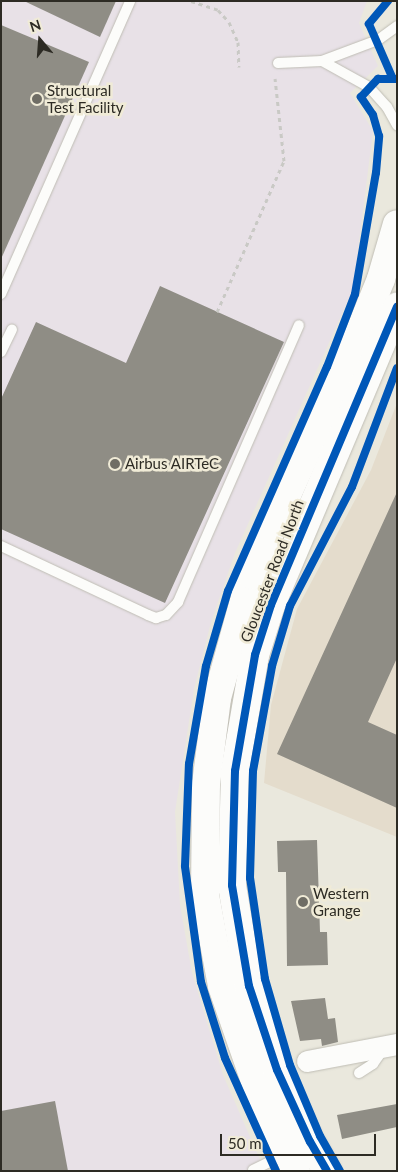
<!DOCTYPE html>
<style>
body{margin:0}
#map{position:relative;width:398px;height:1172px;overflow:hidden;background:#eae8dd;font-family:Lato,sans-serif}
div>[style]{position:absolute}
.industrial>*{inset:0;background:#e8e1e7}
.education>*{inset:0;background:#e4dccc}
.building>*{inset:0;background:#8f8d85}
.path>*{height:3px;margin-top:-1.5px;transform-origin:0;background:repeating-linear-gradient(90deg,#c9c9c5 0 4px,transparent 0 8px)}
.roads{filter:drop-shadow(0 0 1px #bfbdb4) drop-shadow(0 0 1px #bfbdb4)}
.lane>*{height:10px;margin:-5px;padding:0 5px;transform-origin:5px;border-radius:5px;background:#fcfcfa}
.street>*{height:21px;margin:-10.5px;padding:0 10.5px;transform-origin:10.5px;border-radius:10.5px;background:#fcfcfa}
.primary>*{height:28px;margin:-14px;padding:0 14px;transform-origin:14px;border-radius:14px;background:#fcfcfa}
.cycleway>*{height:8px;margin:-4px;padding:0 4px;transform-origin:4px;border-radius:4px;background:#0057b8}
.dots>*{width:14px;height:14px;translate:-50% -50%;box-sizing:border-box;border:2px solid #f0ebd7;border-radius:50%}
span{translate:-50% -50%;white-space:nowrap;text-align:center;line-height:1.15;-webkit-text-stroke:5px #f0ebd7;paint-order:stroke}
.poi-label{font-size:15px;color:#2d2b24}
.left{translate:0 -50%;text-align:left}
.street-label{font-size:15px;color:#2d2b24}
.frame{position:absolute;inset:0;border:2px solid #2d2b24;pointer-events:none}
.north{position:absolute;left:15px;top:15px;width:50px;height:50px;-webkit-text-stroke:4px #f0ebd7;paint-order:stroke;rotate:342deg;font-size:14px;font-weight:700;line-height:20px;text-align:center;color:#2d2b24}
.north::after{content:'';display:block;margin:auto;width:18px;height:22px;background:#2d2b24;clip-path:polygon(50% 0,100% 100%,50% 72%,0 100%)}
.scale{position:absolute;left:220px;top:1134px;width:156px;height:22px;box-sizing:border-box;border:2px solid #2d2b24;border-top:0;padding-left:6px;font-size:15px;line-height:18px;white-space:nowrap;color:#2d2b24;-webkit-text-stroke:4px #f0ebd7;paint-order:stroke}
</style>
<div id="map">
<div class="industrial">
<i style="clip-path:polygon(1px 1px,367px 1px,359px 23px,378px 66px,350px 93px,373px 131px,353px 289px,235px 553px,211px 622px,194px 689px,175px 812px,180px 905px,192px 973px,223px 1075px,265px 1171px,1px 1171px)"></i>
</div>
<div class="education">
<i style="clip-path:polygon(397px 403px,397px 837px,264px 783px,271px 705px,297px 609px,371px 470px)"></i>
</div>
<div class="building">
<i style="clip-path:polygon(24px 1px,116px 1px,100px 37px)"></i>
<i style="clip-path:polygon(1px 25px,89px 62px,1px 259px)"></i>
<i style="clip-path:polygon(160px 286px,284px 342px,165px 603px,1px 529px,1px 399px,36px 322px,126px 363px)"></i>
<i style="clip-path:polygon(397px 492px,397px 658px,368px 722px,397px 735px,397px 808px,277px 754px)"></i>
<i style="clip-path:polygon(317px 840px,320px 932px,327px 932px,328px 965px,287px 966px,286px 872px,278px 872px,277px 841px)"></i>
<i style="clip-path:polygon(325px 998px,328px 1019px,335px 1018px,338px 1042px,322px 1046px,321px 1039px,300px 1041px,291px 1001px)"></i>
<i style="clip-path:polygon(55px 1101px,68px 1171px,1px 1171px,1px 1111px)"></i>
<i style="clip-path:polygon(397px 1104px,397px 1127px,342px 1139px,337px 1115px)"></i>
</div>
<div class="path">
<i style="left:191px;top:1px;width:28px;rotate:18deg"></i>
<i style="left:218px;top:10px;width:16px;rotate:47deg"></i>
<i style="left:229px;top:22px;width:22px;rotate:66deg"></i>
<i style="left:238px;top:42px;width:25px;rotate:88deg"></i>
<i style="left:217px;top:312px;width:165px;rotate:-66.1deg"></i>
<i style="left:284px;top:161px;width:83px;rotate:-96.2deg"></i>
</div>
<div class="roads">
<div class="lane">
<i style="left:322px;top:61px;width:54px;rotate:29deg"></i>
<i style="left:369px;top:87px;width:27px;rotate:48deg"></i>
<i style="left:387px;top:107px;width:21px;rotate:61deg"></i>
<i style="left:278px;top:63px;width:44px;rotate:-2.6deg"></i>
<i style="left:322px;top:61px;width:60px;rotate:-20.6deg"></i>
<i style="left:378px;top:40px;width:24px;rotate:-36deg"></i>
<i style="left:1px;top:294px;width:320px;rotate:-66.2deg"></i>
<i style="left:1px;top:352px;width:25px;rotate:-64deg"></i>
<i style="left:1px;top:546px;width:162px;rotate:25.1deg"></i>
<i style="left:148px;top:615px;width:9px;rotate:21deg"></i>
<i style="left:156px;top:618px;width:10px;rotate:-17deg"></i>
<i style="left:166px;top:615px;width:18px;rotate:-47deg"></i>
<i style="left:178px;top:602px;width:302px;rotate:-66.4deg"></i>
<i style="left:359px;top:1073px;width:17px;rotate:-33deg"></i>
<i style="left:373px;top:1064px;width:19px;rotate:-55deg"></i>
<i style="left:253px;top:1170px;width:37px;rotate:-26deg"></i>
</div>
<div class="street">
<i style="left:307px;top:1061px;width:92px;rotate:-10.7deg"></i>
</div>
<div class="primary">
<i style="left:296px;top:1171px;width:89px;rotate:-115.1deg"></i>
<i style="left:258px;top:1090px;width:110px;rotate:-109.1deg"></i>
<i style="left:222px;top:986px;width:93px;rotate:-100.6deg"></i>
<i style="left:205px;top:895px;width:111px;rotate:-89.5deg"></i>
<i style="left:206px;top:784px;width:87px;rotate:-82.7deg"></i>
<i style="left:217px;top:698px;width:128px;rotate:-74.5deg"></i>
<i style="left:251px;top:575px;width:249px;rotate:-65.8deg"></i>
<i style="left:353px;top:348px;width:74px;rotate:-67.9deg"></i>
<i style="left:381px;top:279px;width:57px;rotate:-73.8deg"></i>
<i style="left:327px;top:1171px;width:34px;rotate:-120deg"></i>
<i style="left:310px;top:1142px;width:79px;rotate:-114.6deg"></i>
<i style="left:277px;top:1070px;width:89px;rotate:-108.4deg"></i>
<i style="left:249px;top:986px;width:102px;rotate:-99.6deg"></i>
<i style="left:232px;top:885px;width:114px;rotate:-88.5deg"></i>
<i style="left:235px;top:771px;width:118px;rotate:-80.2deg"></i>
<i style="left:255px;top:655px;width:52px;rotate:-72.3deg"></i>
<i style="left:271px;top:605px;width:324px;rotate:-67.1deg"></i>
</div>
</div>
<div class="cycleway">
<i style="left:388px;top:1px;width:30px;rotate:130deg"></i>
<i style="left:369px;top:24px;width:58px;rotate:66.5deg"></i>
<i style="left:276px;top:1171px;width:124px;rotate:-114.3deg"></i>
<i style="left:225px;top:1058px;width:80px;rotate:-107.5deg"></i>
<i style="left:201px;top:982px;width:117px;rotate:-97.9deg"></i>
<i style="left:185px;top:866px;width:102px;rotate:-87.8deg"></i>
<i style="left:189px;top:764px;width:99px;rotate:-80.2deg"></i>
<i style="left:206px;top:666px;width:78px;rotate:-73.7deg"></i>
<i style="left:228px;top:591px;width:245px;rotate:-66.2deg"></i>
<i style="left:327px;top:367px;width:78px;rotate:-69deg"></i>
<i style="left:355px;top:294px;width:123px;rotate:-80.2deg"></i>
<i style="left:376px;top:173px;width:37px;rotate:-85deg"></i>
<i style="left:379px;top:136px;width:22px;rotate:-106deg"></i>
<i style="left:373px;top:115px;width:22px;rotate:-124deg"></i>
<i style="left:361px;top:97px;width:25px;rotate:-47deg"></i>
<i style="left:378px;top:79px;width:19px"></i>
<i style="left:327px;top:1171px;width:34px;rotate:-120deg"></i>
<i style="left:310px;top:1142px;width:79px;rotate:-114.6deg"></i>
<i style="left:277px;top:1070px;width:89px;rotate:-108.4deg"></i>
<i style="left:249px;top:986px;width:102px;rotate:-99.6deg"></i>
<i style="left:232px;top:885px;width:114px;rotate:-88.5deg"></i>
<i style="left:235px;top:771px;width:118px;rotate:-80.2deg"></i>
<i style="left:255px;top:655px;width:52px;rotate:-72.3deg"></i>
<i style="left:271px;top:605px;width:324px;rotate:-67.1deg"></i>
<i style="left:340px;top:1171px;width:40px;rotate:-119.7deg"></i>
<i style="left:320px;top:1136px;width:77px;rotate:-112.9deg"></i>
<i style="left:290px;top:1065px;width:90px;rotate:-106.2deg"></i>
<i style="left:265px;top:979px;width:102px;rotate:-98.4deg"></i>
<i style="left:250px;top:878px;width:107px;rotate:-88.4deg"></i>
<i style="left:253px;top:771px;width:107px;rotate:-79.7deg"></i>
<i style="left:272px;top:666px;width:63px;rotate:-73.3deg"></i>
<i style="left:290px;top:606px;width:134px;rotate:-62.5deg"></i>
<i style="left:352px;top:487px;width:127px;rotate:-69.3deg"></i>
</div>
<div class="dots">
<i style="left:37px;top:99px;background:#6f6d65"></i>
<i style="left:115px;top:464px;background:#6f6d65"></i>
<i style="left:303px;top:902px;background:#6f6d65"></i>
</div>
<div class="poi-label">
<span class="left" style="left:47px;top:99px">Structural<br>Test Facility</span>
<span class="left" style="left:125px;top:464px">Airbus AIRTeC</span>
<span class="left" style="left:313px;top:902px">Western<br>Grange</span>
</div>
<div class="street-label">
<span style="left:272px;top:571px;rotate:-69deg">Gloucester Road North</span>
</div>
<div class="frame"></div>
<div class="north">N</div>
<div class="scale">50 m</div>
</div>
